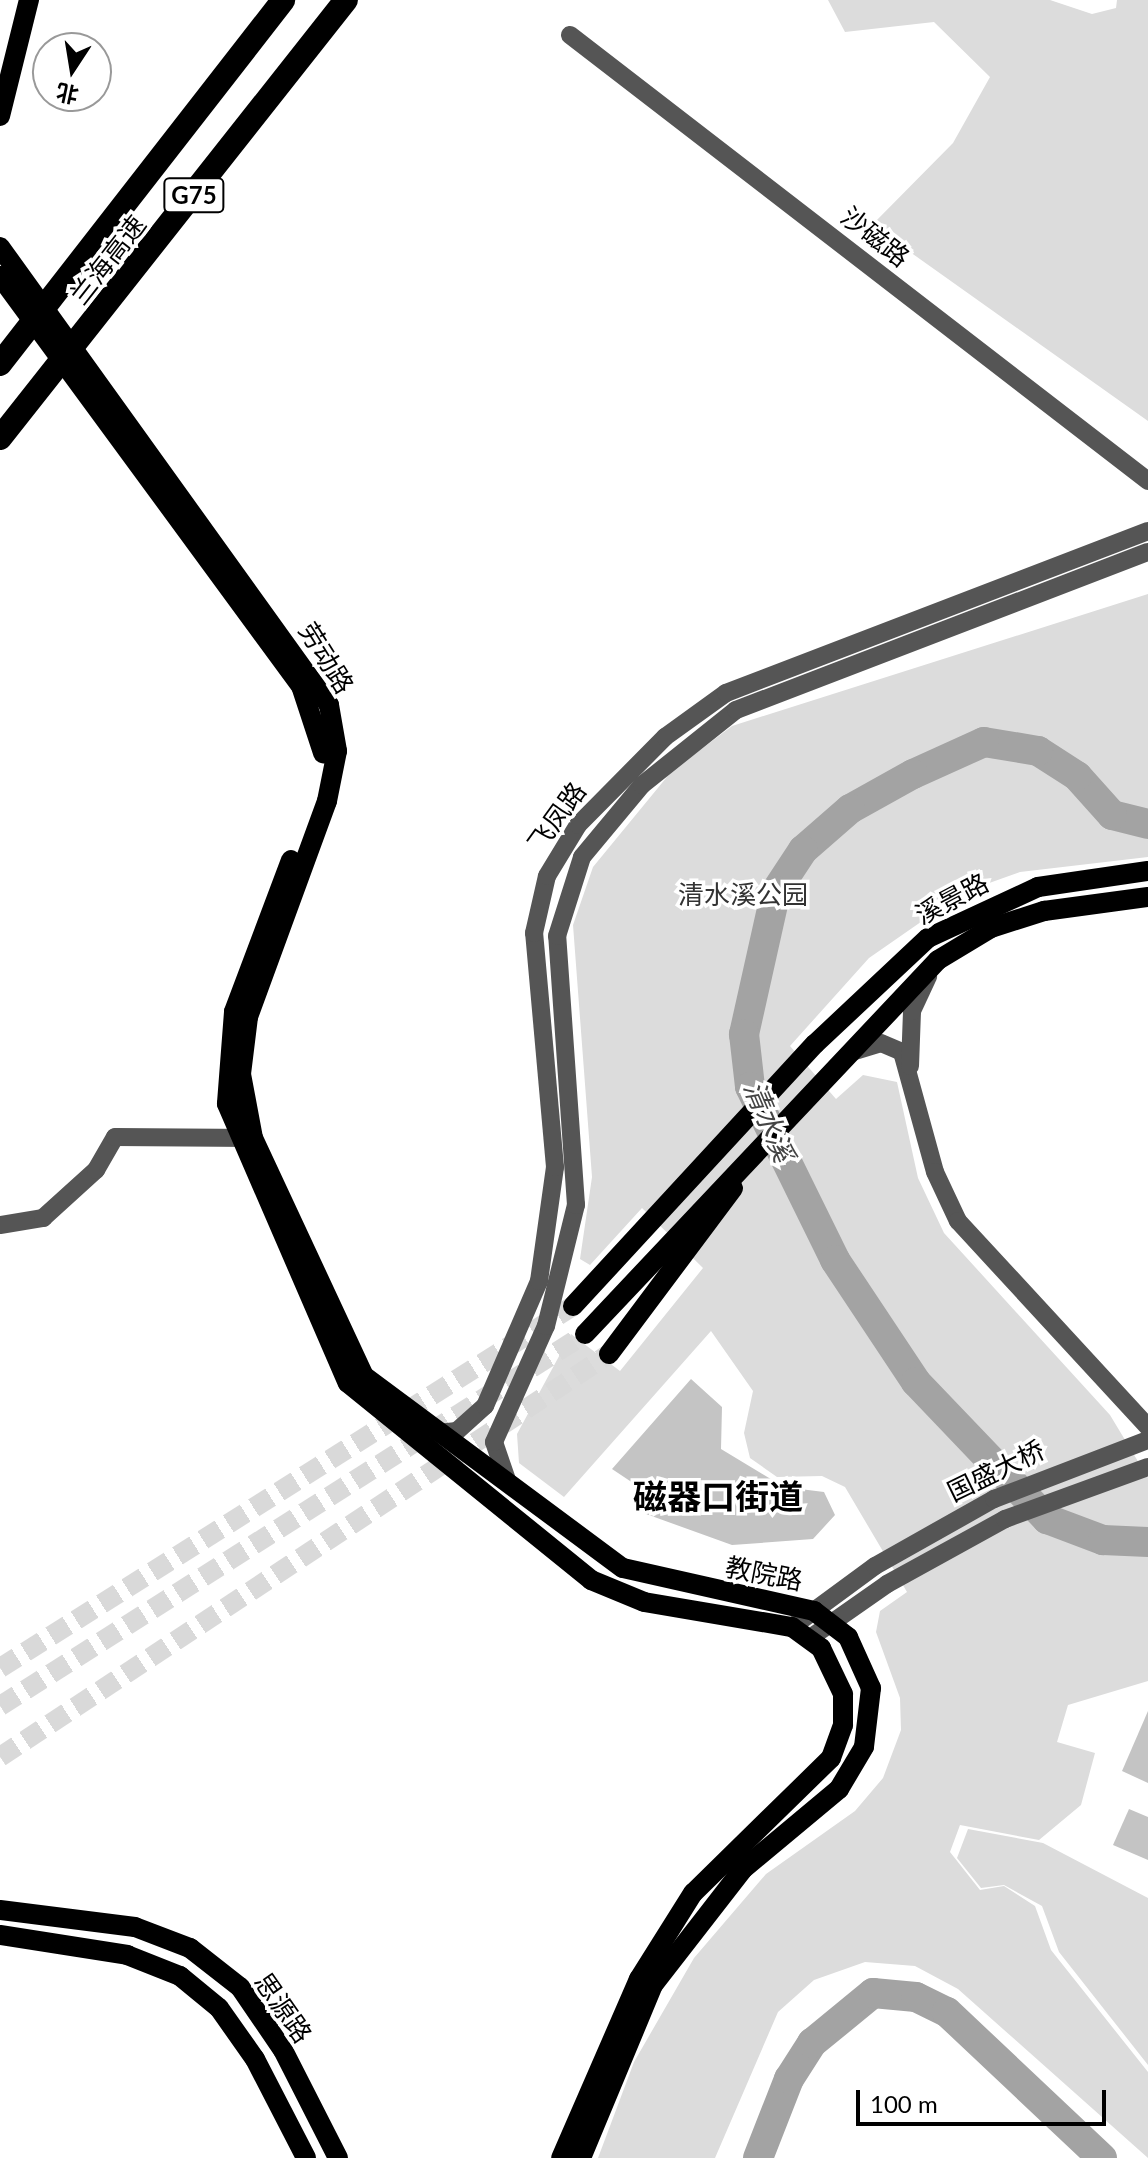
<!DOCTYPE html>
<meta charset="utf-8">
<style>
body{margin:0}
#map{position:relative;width:1148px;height:2158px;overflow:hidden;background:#fff;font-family:Lato,"Noto Sans SC",sans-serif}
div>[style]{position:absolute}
.green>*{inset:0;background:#dcdcdc}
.river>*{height:30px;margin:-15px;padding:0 15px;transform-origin:15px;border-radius:15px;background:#a3a3a3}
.building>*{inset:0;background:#c4c4c4}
.major-tunnel>*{height:20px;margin-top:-10px;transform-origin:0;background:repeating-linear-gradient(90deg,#d9d9d9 0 20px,transparent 0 30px)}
.minor>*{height:18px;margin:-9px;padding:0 9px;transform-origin:9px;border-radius:9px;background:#555}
.major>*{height:20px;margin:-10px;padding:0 10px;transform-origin:10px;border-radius:10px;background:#000}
.highway>*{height:24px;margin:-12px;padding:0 12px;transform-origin:12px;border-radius:12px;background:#000}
span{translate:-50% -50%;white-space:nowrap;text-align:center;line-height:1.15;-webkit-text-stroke:7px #fff;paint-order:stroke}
.shield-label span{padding:2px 6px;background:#fff;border:2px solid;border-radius:6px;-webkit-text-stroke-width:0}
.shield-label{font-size:24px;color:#000;font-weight:700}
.street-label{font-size:26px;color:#000}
.park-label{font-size:26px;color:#333}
.water-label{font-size:28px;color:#444;font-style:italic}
.district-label{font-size:34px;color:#000;font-weight:700}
.north{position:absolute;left:32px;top:32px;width:80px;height:80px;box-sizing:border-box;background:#fff;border:2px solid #999;border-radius:50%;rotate:192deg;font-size:22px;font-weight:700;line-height:32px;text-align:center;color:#000}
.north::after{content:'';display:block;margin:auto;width:28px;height:36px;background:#000;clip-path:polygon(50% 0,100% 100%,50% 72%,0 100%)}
.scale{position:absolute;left:856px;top:2090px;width:250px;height:36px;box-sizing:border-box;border:4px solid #000;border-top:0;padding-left:10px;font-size:24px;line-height:28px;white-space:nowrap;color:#000;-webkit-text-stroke:6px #fff;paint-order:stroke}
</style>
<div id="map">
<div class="green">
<i style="clip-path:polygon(828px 0,1050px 0,1092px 14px,1116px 8px,1117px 0,1148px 0,1148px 421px,872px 225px,953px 143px,990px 77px,934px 22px,845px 32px)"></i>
<i style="clip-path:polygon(1148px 594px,1148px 857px,1020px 872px,964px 892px,869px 958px,790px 1046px,836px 1099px,863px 1075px,897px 1082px,918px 1178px,944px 1233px,1110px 1415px,1148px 1478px,1148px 1681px,1068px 1705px,1057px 1742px,1095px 1753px,1081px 1805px,1039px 1840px,960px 1825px,950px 1852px,980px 1890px,1004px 1886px,1035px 1906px,1051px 1950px,1148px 2072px,1148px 2158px,958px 1989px,915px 1966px,865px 1962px,814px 1980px,778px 2012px,715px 2158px,598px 2158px,634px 2062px,694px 1958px,766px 1874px,855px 1811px,883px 1778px,901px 1730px,900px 1698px,876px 1632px,880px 1611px,907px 1592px,845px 1487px,822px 1476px,777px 1477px,750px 1458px,744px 1433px,753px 1391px,711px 1331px,564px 1497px,519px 1463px,517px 1434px,571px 1334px,620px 1371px,703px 1268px,642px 1208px,590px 1265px,580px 1259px,592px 1177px,573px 925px,593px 867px,671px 772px,732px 726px)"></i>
<i style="clip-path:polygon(968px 1829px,1043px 1843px,1148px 1898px,1148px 2065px,1059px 1952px,1042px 1906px,1004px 1885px,981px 1888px,957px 1858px)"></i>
</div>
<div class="river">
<i style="left:1148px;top:824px;width:37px;rotate:-166deg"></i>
<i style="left:1112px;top:815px;width:52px;rotate:-131.9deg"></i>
<i style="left:1077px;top:776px;width:46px;rotate:-147.3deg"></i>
<i style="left:1038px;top:751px;width:55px;rotate:-170.5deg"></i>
<i style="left:984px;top:742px;width:78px;rotate:155.7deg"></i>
<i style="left:913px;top:774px;width:72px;rotate:150.9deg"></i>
<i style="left:850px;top:809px;width:62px;rotate:138.9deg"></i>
<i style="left:803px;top:850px;width:49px;rotate:123.4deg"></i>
<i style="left:776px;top:891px;width:147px;rotate:102.6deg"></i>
<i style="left:744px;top:1034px;width:53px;rotate:83.5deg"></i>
<i style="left:750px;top:1087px;width:193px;rotate:63.8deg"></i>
<i style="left:835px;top:1260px;width:146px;rotate:56.4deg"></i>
<i style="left:916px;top:1382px;width:190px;rotate:46.3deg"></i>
<i style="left:1047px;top:1519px;width:60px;rotate:20.6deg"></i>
<i style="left:1103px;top:1540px;width:45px;rotate:2.5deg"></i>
<i style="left:758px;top:2158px;width:85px;rotate:-68.6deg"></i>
<i style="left:789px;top:2079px;width:43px;rotate:-57.4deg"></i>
<i style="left:812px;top:2043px;width:79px;rotate:-39.3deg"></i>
<i style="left:873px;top:1993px;width:43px;rotate:5.3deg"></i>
<i style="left:916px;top:1997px;width:34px;rotate:26deg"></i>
<i style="left:947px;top:2012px;width:213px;rotate:43.3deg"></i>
</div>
<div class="building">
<i style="clip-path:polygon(691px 1379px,722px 1407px,721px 1449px,784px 1487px,824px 1492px,835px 1515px,813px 1539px,732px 1545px,646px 1514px,654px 1497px,612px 1469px)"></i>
<i style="clip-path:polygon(1148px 1711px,1148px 1783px,1122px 1771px)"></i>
<i style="clip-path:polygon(1129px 1809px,1148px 1817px,1148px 1860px,1113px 1845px)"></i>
</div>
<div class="major-tunnel">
<i style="left:0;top:1668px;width:678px;rotate:-32.28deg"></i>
<i style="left:0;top:1706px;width:693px;rotate:-32.45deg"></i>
<i style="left:0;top:1757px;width:730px;rotate:-33.49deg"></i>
</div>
<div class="minor">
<i style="left:570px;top:35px;width:730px;rotate:37.65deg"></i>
<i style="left:852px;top:1052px;width:30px;rotate:-17deg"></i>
<i style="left:881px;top:1043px;width:23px;rotate:23deg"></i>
<i style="left:902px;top:1052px;width:124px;rotate:74.6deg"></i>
<i style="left:935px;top:1172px;width:54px;rotate:64.9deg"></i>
<i style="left:958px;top:1221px;width:280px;rotate:47.3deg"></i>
<i style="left:910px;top:1066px;width:55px;rotate:-87.9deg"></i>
<i style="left:912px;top:1011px;width:38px;rotate:-65deg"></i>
<i style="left:0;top:1225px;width:44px;rotate:-9.2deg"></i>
<i style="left:43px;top:1218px;width:72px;rotate:-42.2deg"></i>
<i style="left:96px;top:1170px;width:38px;rotate:-60deg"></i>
<i style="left:115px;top:1137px;width:138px;rotate:0.4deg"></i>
<i style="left:438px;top:1433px;width:19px;rotate:-6deg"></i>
<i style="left:457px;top:1431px;width:38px;rotate:-42deg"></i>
<i style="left:485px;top:1406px;width:136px;rotate:-66.6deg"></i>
<i style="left:539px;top:1281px;width:115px;rotate:-82deg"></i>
<i style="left:555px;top:1167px;width:235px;rotate:-95.1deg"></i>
<i style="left:534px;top:933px;width:58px;rotate:-77.2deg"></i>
<i style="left:547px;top:876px;width:60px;rotate:-58.7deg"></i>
<i style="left:578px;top:825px;width:124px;rotate:-45.3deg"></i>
<i style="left:665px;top:737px;width:75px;rotate:-35.8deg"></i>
<i style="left:726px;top:693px;width:452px;rotate:-21deg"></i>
<i style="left:507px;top:1480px;width:40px;rotate:-108.9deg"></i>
<i style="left:494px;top:1442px;width:127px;rotate:-65.9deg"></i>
<i style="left:546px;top:1326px;width:125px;rotate:-76.1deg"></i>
<i style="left:576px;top:1205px;width:270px;rotate:-94deg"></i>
<i style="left:557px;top:936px;width:83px;rotate:-72.4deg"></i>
<i style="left:582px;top:857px;width:94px;rotate:-50.2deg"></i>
<i style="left:642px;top:785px;width:120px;rotate:-38.6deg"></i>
<i style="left:736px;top:710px;width:441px;rotate:-21deg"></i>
<i style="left:792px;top:1627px;width:103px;rotate:-36.3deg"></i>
<i style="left:875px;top:1566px;width:137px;rotate:-29.4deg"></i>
<i style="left:994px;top:1499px;width:165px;rotate:-21deg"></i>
<i style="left:810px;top:1638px;width:94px;rotate:-35deg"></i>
<i style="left:887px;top:1584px;width:135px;rotate:-28.8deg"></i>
<i style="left:1005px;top:1519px;width:152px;rotate:-20deg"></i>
</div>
<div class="major">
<i style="left:0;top:116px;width:120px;rotate:-76deg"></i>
<i style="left:0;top:247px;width:564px;rotate:54.31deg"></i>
<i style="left:329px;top:705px;width:47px;rotate:80.1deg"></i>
<i style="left:337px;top:751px;width:51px;rotate:101.3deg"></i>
<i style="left:327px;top:801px;width:230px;rotate:110.1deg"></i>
<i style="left:248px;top:1017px;width:57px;rotate:97deg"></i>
<i style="left:241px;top:1074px;width:65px;rotate:79.4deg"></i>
<i style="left:253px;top:1138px;width:263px;rotate:65deg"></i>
<i style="left:364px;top:1376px;width:322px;rotate:36.6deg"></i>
<i style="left:623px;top:1568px;width:196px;rotate:12.7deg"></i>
<i style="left:814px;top:1611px;width:43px;rotate:37.4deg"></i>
<i style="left:848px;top:1637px;width:56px;rotate:65.7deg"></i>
<i style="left:871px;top:1688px;width:59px;rotate:96.8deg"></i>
<i style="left:864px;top:1747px;width:49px;rotate:120.8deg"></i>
<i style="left:839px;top:1789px;width:125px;rotate:140.2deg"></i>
<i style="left:743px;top:1869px;width:147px;rotate:127.8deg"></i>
<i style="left:653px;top:1985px;width:187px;rotate:112.6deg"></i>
<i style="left:0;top:276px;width:509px;rotate:53.72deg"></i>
<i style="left:301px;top:686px;width:71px;rotate:71.8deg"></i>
<i style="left:291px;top:860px;width:162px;rotate:110.6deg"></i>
<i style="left:234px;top:1012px;width:92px;rotate:94.4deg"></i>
<i style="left:227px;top:1104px;width:304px;rotate:66.6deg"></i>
<i style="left:348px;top:1383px;width:313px;rotate:39deg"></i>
<i style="left:591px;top:1580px;width:57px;rotate:22.5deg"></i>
<i style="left:644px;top:1602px;width:150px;rotate:9.6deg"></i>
<i style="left:792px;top:1627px;width:36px;rotate:36deg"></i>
<i style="left:821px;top:1648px;width:51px;rotate:64.4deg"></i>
<i style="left:843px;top:1694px;width:31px;rotate:90deg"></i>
<i style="left:843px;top:1725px;width:35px;rotate:110deg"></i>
<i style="left:831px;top:1758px;width:193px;rotate:135.6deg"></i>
<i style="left:693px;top:1893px;width:102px;rotate:122.1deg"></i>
<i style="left:639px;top:1979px;width:195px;rotate:113.5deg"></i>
<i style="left:573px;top:1306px;width:357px;rotate:-47.3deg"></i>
<i style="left:815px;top:1044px;width:155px;rotate:-43.2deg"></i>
<i style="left:928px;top:938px;width:121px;rotate:-24.9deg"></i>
<i style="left:1038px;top:887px;width:111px;rotate:-8.3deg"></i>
<i style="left:585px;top:1334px;width:514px;rotate:-46.65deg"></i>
<i style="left:938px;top:960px;width:62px;rotate:-31.1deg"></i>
<i style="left:991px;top:928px;width:56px;rotate:-17.8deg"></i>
<i style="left:1044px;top:911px;width:105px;rotate:-7.7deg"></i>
<i style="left:609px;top:1354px;width:207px;rotate:-53.2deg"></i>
<i style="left:0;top:1910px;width:136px;rotate:7.2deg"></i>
<i style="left:135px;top:1927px;width:59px;rotate:20.9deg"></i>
<i style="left:190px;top:1948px;width:63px;rotate:38deg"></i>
<i style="left:240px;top:1987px;width:76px;rotate:55.7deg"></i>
<i style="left:283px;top:2050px;width:121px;rotate:63deg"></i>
<i style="left:0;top:1935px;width:129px;rotate:8.9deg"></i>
<i style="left:127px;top:1955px;width:57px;rotate:21.6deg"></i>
<i style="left:180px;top:1976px;width:50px;rotate:39.4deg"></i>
<i style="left:219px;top:2008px;width:62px;rotate:54.8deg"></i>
<i style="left:255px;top:2059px;width:111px;rotate:62.7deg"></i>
</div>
<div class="highway">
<i style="left:0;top:364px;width:461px;rotate:-52.1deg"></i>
<i style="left:0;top:438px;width:558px;rotate:-51.69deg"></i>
</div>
<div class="shield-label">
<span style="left:194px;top:195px">G75</span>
</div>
<div class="street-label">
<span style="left:875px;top:237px;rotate:38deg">沙磁路</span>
<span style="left:108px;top:260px;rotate:-52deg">兰海高速</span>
<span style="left:326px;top:658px;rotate:58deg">劳动路</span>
<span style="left:557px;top:817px;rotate:-54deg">飞凤路</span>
<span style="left:952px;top:899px;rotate:-28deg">溪景路</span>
<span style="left:996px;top:1471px;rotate:-26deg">国盛大桥</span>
<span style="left:764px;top:1574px;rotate:11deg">教院路</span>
<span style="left:283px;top:2008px;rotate:55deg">思源路</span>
</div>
<div class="park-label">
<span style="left:743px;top:895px">清水溪公园</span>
</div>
<div class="water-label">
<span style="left:770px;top:1121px;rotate:67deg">清水溪</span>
</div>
<div class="district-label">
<span style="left:718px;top:1496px">磁器口街道</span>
</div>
<div class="north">北</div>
<div class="scale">100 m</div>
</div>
